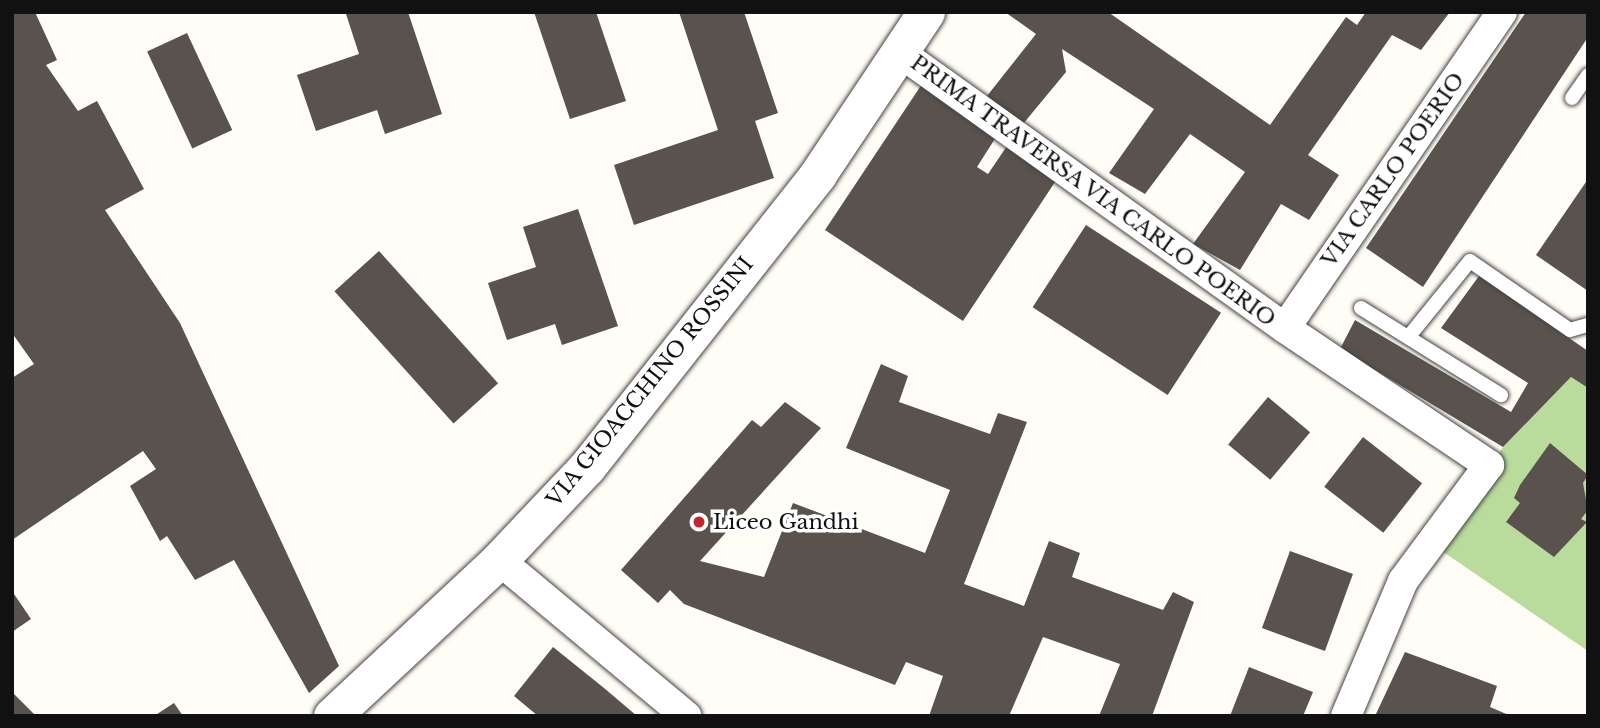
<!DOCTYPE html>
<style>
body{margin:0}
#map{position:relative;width:1600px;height:728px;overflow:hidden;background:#fffdf5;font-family:"Libre Baskerville",serif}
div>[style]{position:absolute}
.forest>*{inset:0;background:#b9dc9c}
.building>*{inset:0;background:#5a524d;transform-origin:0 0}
.roads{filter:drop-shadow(0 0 2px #444) drop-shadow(0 0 2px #444)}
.service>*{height:14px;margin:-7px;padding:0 7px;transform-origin:7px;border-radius:7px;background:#fff}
.minor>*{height:30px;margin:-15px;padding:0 15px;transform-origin:15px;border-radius:15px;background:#fff}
.tertiary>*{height:37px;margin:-18.5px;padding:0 18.5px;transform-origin:18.5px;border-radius:18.5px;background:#fff}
.dots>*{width:19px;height:19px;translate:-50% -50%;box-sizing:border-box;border:4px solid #fff;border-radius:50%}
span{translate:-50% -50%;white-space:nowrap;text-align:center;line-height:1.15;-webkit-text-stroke:7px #fff;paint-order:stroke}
.street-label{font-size:21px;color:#111}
.poi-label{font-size:21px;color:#111}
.left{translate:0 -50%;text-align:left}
.frame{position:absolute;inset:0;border:14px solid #111;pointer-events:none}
</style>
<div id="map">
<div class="forest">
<i style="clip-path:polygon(1571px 377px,1588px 388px,1588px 651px,1439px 549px,1503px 447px)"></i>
</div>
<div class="building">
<i style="clip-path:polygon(12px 12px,35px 12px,57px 60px,46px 65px,78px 111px,97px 101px,144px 189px,105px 210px,180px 323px,339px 666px,309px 693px,234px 560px,195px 580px,167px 536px,160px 541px,130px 486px,156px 469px,143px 451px,12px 540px,12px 378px,34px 364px,12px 333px)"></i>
<i style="clip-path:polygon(408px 12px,442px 114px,385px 134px,377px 110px,316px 131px,297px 75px,359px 54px,346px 14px)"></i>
<i style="clip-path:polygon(534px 12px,596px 12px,626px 101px,570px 119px)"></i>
<i style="clip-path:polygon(679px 12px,744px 12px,778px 113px,755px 121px,774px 178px,634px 225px,614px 165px,718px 130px)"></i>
<i style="clip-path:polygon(1005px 12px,1108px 12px,1270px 125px,1346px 17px,1357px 25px,1366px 12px,1450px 12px,1421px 50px,1392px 35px,1308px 155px,1339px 175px,1309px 220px,1281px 204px,1240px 270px,1193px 244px,1245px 172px,1190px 134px,1145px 194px,1109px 173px,1154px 109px,1062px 49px,1066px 72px,1023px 124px,987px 96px,1036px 34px)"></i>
<i style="clip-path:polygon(1526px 12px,1588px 12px,1588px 37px,1423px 287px,1366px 248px)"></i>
<i style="left:187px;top:33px;width:107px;height:44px;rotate:65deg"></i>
<i style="clip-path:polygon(922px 84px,998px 134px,977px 167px,988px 174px,1007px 146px,1057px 179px,963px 321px,825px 230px)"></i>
<i style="clip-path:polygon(1588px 179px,1588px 291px,1536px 255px)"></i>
<i style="clip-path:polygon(578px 209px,618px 326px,562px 345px,555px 324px,507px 340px,488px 283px,536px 267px,523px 227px)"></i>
<i style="left:1086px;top:225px;width:161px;height:98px;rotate:33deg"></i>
<i style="left:379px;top:251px;width:178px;height:60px;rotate:48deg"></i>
<i style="clip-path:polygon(1479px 276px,1588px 351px,1588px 388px,1571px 377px,1503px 447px,1340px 349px,1355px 320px,1511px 412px,1528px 383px,1441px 328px)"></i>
<i style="clip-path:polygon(881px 364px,908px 376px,899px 402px,990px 434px,998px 413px,1027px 422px,964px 584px,1024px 606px,1049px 541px,1080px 553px,1072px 577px,1163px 610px,1173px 592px,1194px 602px,1152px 716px,1099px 716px,1120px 664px,1043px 637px,1009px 716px,929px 716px,943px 676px,906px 662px,895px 685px,684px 604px,670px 590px,658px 603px,621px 570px,752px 420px,761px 427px,785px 402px,821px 428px,700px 561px,764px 577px,793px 503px,925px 553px,950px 490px,846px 448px)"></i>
<i style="left:1268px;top:397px;width:55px;height:62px;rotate:40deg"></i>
<i style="left:1363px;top:437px;width:75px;height:63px;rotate:38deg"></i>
<i style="clip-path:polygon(1550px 443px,1588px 475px,1583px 483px,1588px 510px,1581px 519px,1587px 522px,1554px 557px,1506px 522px,1520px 503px,1514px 498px,1520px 485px)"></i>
<i style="left:1290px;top:551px;width:67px;height:82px;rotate:20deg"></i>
<i style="clip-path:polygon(12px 591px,31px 619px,12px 632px)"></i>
<i style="clip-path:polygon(553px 647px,604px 688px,637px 716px,538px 716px,514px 696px)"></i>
<i style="clip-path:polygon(1405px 652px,1497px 686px,1490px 707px,1511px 716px,1375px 716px)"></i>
<i style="clip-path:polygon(1249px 667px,1313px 692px,1303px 716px,1230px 716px)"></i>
<i style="clip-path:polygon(12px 692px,36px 716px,12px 716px)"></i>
<i style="clip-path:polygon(174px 703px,183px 716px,154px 716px)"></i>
</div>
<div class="roads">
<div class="service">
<i style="left:1572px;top:98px;width:28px;rotate:-55deg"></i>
<i style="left:1361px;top:308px;width:165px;rotate:31.9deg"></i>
<i style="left:1410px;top:335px;width:95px;rotate:-51deg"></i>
<i style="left:1470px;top:261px;width:121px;rotate:34.6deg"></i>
<i style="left:1570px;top:330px;width:19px;rotate:-16deg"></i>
</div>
<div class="minor">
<i style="left:902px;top:54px;width:471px;rotate:35.6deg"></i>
<i style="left:1285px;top:328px;width:246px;rotate:33.9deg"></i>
<i style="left:1489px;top:465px;width:144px;rotate:126.6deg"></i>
<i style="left:1403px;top:581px;width:147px;rotate:112.9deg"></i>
<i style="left:1285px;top:328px;width:383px;rotate:-55.5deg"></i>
<i style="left:499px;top:560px;width:244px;rotate:39.8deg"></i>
</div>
<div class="tertiary">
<i style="left:332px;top:716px;width:229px;rotate:-43deg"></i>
<i style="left:499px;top:560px;width:128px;rotate:-46.6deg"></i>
<i style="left:587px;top:467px;width:373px;rotate:-51.7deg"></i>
<i style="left:818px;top:174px;width:195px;rotate:-56.3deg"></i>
</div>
</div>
<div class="dots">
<i style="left:699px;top:522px;background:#c4262e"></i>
</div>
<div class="street-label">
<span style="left:1393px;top:170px;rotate:-55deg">VIA CARLO POERIO</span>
<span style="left:1093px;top:191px;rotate:36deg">PRIMA TRAVERSA VIA CARLO POERIO</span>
<span style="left:650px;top:382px;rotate:-51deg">VIA GIOACCHINO ROSSINI</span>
</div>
<div class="poi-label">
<span class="left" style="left:713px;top:522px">Liceo Gandhi</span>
</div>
<div class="frame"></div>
</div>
